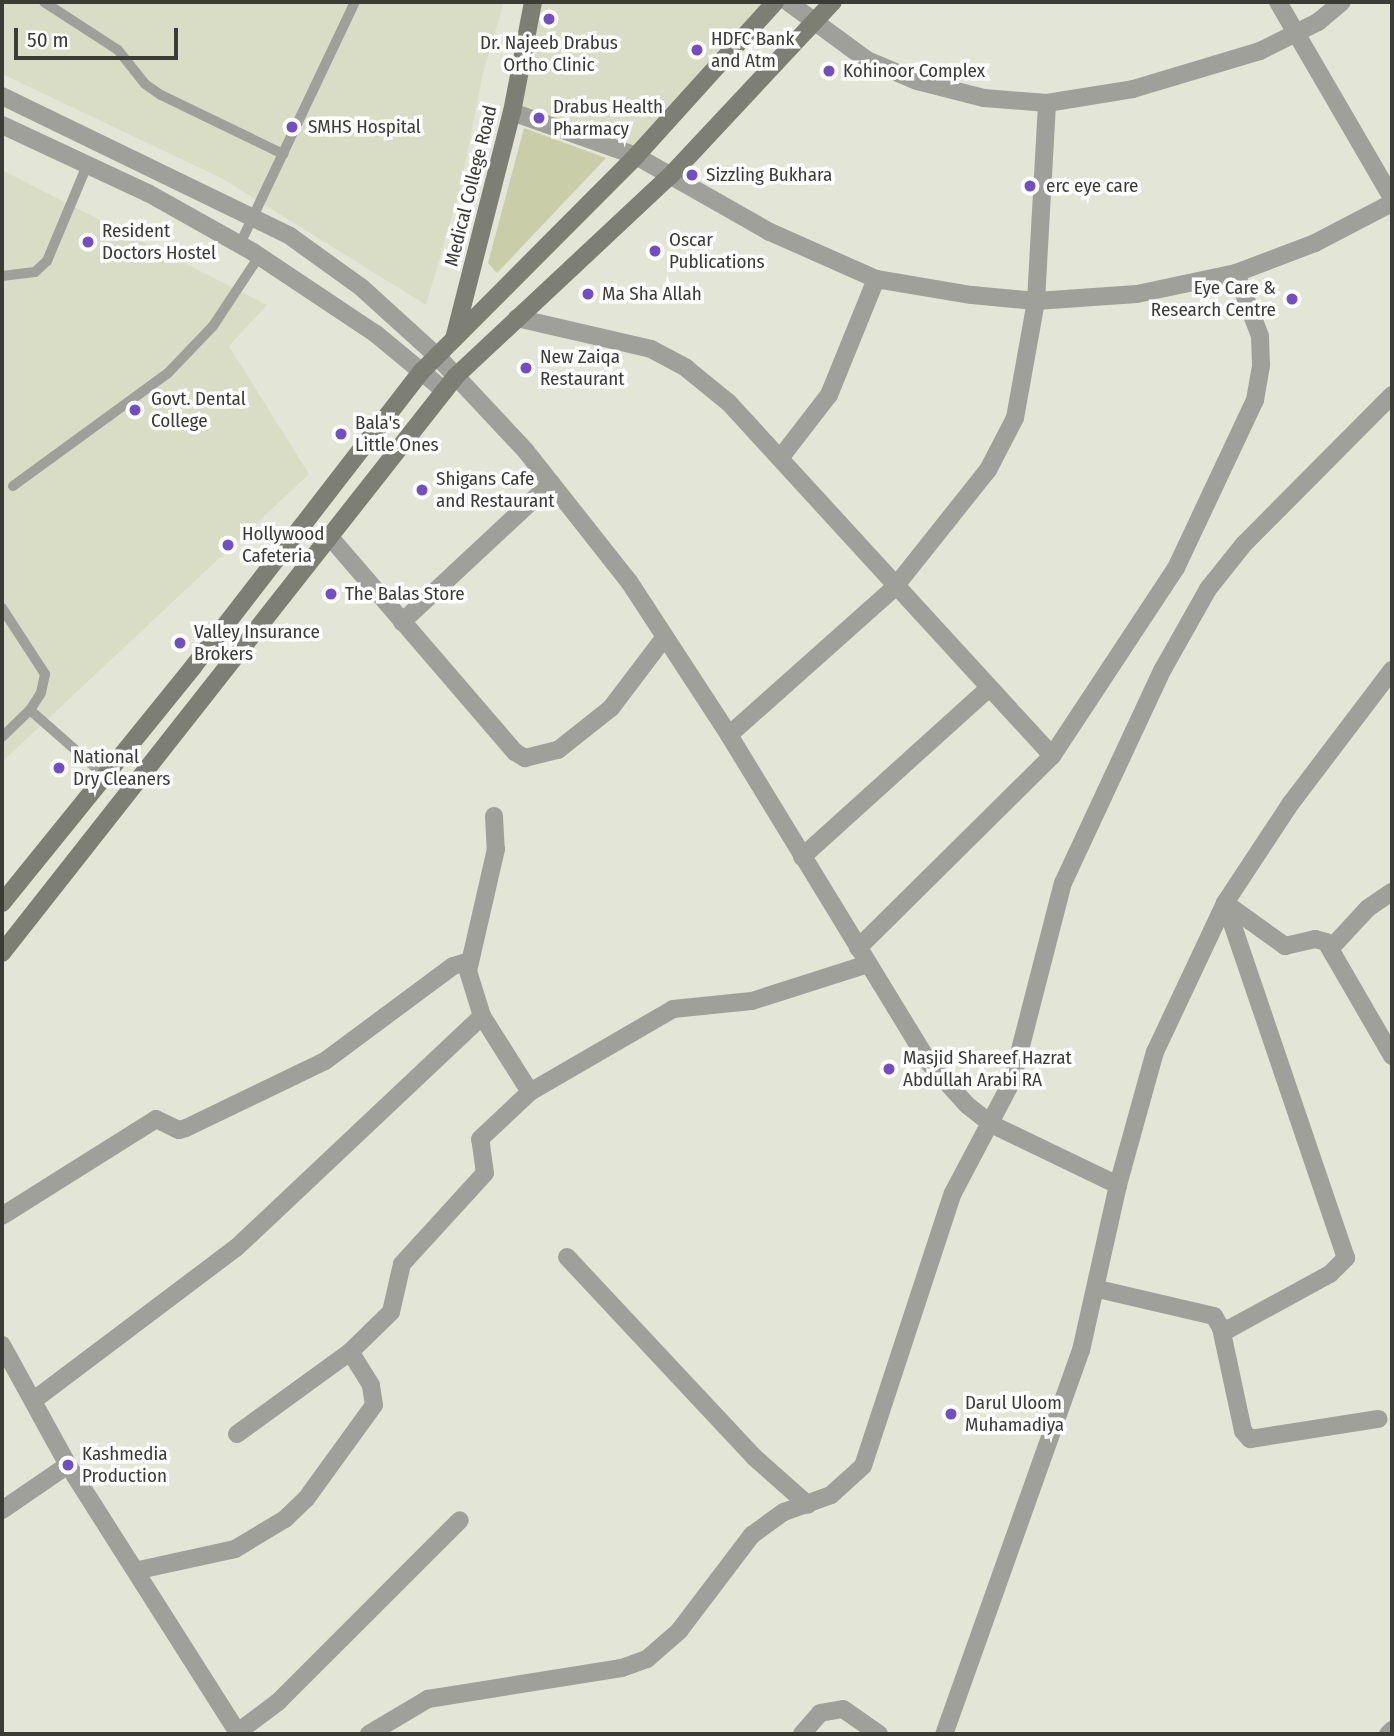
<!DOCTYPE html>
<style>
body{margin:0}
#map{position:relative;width:1394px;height:1736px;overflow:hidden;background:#e3e6d7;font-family:"Fira Sans Condensed",sans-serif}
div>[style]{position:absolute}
.built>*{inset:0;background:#daddc6}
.green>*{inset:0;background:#c9cea9}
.service>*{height:10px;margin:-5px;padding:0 5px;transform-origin:5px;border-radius:5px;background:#9fa099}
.minor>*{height:18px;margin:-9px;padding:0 9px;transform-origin:9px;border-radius:9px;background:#9fa099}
.tertiary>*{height:18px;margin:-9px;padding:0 9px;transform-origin:9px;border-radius:9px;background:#9fa099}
.secondary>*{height:18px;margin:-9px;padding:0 9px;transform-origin:9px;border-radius:9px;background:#7d7f75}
.dots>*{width:19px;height:19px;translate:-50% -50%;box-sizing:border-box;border:4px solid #fff;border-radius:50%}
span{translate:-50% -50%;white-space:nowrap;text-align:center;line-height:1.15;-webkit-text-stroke:7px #fff;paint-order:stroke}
.poi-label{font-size:19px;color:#3b3c36}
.left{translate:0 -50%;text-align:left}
.right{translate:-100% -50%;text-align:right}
.street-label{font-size:19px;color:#3b3c36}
.frame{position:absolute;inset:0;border:4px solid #3b3c36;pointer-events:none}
.scale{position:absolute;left:14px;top:28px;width:164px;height:32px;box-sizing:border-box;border:4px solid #3b3c36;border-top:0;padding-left:9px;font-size:21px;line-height:24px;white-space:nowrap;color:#3b3c36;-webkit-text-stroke:5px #fff;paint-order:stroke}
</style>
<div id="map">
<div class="built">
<i style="clip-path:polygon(2px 2px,504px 2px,483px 73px,461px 185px,426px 305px,223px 179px,2px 74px)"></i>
<i style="clip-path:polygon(535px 2px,775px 2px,636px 156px,512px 112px)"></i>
<i style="clip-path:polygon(2px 170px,267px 305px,229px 346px,309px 474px,2px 762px)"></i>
</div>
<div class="green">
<i style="clip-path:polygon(524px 128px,606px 158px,497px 273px,488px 263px)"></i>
</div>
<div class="service">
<i style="left:44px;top:2px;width:88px;rotate:33deg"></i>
<i style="left:118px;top:50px;width:43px;rotate:51.5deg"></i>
<i style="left:145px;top:84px;width:19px;rotate:35deg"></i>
<i style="left:161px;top:95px;width:136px;rotate:25.8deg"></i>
<i style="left:240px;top:244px;width:268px;rotate:-64.6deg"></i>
<i style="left:2px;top:276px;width:33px;rotate:-7deg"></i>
<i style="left:35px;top:272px;width:16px;rotate:-43deg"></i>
<i style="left:47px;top:261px;width:106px;rotate:-67.3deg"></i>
<i style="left:13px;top:486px;width:192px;rotate:-36.1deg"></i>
<i style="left:168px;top:373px;width:65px;rotate:-46.2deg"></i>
<i style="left:213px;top:326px;width:85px;rotate:-56.5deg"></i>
<i style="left:2px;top:608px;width:79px;rotate:56.9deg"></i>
<i style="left:45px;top:674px;width:19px;rotate:102deg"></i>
<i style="left:41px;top:693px;width:20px;rotate:123deg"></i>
<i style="left:30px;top:710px;width:100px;rotate:41.3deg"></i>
<i style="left:2px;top:737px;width:39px;rotate:-44deg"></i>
</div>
<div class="minor">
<i style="left:788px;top:2px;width:98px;rotate:36.3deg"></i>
<i style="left:867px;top:60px;width:54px;rotate:22.8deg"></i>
<i style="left:917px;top:81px;width:69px;rotate:14.2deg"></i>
<i style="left:984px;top:98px;width:63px;rotate:4.5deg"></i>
<i style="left:1047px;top:103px;width:87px;rotate:-9.2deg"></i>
<i style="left:1133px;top:89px;width:133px;rotate:-16.7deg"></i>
<i style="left:1260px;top:51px;width:65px;rotate:-26.6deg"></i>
<i style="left:1318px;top:22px;width:31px;rotate:-40deg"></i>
<i style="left:1278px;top:2px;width:227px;rotate:59.8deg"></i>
<i style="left:2px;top:96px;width:320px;rotate:25.9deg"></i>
<i style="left:290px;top:236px;width:89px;rotate:35.8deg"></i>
<i style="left:362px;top:288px;width:101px;rotate:42.2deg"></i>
<i style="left:437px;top:356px;width:129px;rotate:46.9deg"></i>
<i style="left:525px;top:450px;width:169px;rotate:51.7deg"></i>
<i style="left:630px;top:583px;width:181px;rotate:56.9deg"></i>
<i style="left:729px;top:735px;width:386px;rotate:58.6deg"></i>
<i style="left:930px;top:1064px;width:55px;rotate:47.9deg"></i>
<i style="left:967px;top:1105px;width:31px;rotate:38deg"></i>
<i style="left:991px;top:1124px;width:141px;rotate:25.7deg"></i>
<i style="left:1118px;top:1185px;width:169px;rotate:102.6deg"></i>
<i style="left:1081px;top:1350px;width:408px;rotate:109.6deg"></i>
<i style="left:512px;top:112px;width:132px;rotate:19.5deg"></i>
<i style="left:636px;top:156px;width:154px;rotate:29.6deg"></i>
<i style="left:770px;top:232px;width:116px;rotate:23.9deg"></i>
<i style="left:876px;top:279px;width:97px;rotate:9.5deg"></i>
<i style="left:972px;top:295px;width:64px;rotate:5.4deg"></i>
<i style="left:1036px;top:301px;width:101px;rotate:-4deg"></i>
<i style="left:1137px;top:294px;width:101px;rotate:-12deg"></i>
<i style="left:1236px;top:273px;width:85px;rotate:-20.8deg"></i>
<i style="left:1315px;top:243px;width:87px;rotate:-27.5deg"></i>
<i style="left:2px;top:125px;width:161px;rotate:25deg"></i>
<i style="left:148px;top:193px;width:120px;rotate:29.3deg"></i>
<i style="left:253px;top:252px;width:148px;rotate:33.7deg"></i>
<i style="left:376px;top:334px;width:89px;rotate:39.6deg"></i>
<i style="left:517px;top:318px;width:138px;rotate:13deg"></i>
<i style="left:651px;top:349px;width:40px;rotate:28deg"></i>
<i style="left:686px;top:368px;width:55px;rotate:39.1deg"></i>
<i style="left:729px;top:403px;width:478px;rotate:47.5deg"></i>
<i style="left:781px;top:457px;width:78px;rotate:-52.3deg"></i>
<i style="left:829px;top:395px;width:125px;rotate:-67.9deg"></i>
<i style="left:330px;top:537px;width:284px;rotate:49.3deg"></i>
<i style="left:515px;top:752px;width:12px;rotate:31deg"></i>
<i style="left:525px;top:758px;width:34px;rotate:-14deg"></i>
<i style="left:558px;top:750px;width:68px;rotate:-38.4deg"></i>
<i style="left:611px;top:708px;width:88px;rotate:-52.9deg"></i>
<i style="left:402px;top:622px;width:204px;rotate:-43deg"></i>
<i style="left:729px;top:735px;width:221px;rotate:-41.7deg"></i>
<i style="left:894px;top:588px;width:151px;rotate:-51.5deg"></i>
<i style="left:988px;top:470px;width:59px;rotate:-62.6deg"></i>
<i style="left:1015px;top:418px;width:119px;rotate:-79.8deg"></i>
<i style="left:1036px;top:301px;width:198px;rotate:-86.8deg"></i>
<i style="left:494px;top:816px;width:33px;rotate:87deg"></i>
<i style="left:496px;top:849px;width:125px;rotate:102.9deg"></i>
<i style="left:468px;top:971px;width:47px;rotate:72.7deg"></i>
<i style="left:482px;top:1016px;width:90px;rotate:57.7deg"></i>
<i style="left:802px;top:857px;width:251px;rotate:-42.1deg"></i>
<i style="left:1225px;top:903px;width:74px;rotate:35.6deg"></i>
<i style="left:1285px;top:946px;width:31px;rotate:-13deg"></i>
<i style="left:1315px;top:939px;width:11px;rotate:15deg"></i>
<i style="left:1326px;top:942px;width:132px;rotate:59.9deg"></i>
<i style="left:858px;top:948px;width:273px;rotate:-44.7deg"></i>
<i style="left:1052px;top:756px;width:225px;rotate:-56.6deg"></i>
<i style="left:1176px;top:568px;width:186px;rotate:-64.8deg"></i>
<i style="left:1255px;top:400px;width:36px;rotate:-80deg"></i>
<i style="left:1261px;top:365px;width:29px;rotate:-92deg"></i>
<i style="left:1260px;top:336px;width:67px;rotate:-110.9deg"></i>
<i style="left:1331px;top:948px;width:54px;rotate:-47.2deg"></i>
<i style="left:1368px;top:908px;width:29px;rotate:-34deg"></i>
<i style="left:1118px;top:1185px;width:138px;rotate:-74.5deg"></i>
<i style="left:1155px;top:1052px;width:165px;rotate:-64.8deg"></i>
<i style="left:1225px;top:903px;width:120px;rotate:-56.6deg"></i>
<i style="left:1291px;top:803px;width:167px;rotate:-52.8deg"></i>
<i style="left:2px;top:1216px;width:182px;rotate:-32.2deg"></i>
<i style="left:156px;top:1119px;width:25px;rotate:26deg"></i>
<i style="left:179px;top:1130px;width:7px;rotate:-16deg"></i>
<i style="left:186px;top:1128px;width:154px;rotate:-25.7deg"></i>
<i style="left:325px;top:1061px;width:159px;rotate:-36.6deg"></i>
<i style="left:453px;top:966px;width:17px;rotate:-17deg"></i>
<i style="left:567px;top:1257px;width:274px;rotate:46.9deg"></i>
<i style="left:754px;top:1457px;width:72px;rotate:41.6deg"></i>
<i style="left:1098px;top:1289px;width:119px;rotate:13.1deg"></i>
<i style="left:1214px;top:1316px;width:14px;rotate:60deg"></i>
<i style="left:1221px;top:1328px;width:105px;rotate:77.9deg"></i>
<i style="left:1243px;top:1431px;width:11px;rotate:49deg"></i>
<i style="left:1250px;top:1439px;width:130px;rotate:-8.9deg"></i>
<i style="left:1221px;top:1328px;width:8px;rotate:7deg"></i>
<i style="left:1229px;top:1329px;width:115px;rotate:-28.6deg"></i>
<i style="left:1330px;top:1274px;width:23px;rotate:-45deg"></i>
<i style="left:1346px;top:1258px;width:375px;rotate:-108.8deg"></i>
<i style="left:34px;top:1400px;width:253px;rotate:-37deg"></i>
<i style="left:236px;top:1248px;width:338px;rotate:-43.3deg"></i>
<i style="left:237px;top:1434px;width:140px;rotate:-36deg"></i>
<i style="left:350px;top:1352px;width:57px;rotate:-44.3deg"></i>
<i style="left:391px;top:1312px;width:49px;rotate:-77.1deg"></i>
<i style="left:402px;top:1264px;width:123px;rotate:-47.6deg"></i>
<i style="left:485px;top:1173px;width:34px;rotate:-98deg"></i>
<i style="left:480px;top:1139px;width:69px;rotate:-43.2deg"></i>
<i style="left:530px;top:1092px;width:165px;rotate:-30.1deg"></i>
<i style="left:673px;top:1009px;width:79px;rotate:-5.8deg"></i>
<i style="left:752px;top:1001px;width:122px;rotate:-17.7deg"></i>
<i style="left:2px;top:1510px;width:80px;rotate:-34.3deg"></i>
<i style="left:139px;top:1570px;width:98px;rotate:-12.3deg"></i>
<i style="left:235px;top:1549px;width:58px;rotate:-31deg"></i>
<i style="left:285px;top:1519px;width:29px;rotate:-44deg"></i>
<i style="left:306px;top:1499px;width:116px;rotate:-54.1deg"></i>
<i style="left:374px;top:1405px;width:20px;rotate:-99deg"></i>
<i style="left:371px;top:1385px;width:39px;rotate:-122deg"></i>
<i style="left:238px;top:1732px;width:50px;rotate:-36.9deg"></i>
<i style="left:278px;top:1702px;width:257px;rotate:-45deg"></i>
<i style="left:369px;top:1734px;width:69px;rotate:-30.7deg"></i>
<i style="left:428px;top:1699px;width:196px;rotate:-9.1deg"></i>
<i style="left:622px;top:1668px;width:27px;rotate:-20deg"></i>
<i style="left:647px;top:1659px;width:43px;rotate:-41.2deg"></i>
<i style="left:679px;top:1631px;width:121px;rotate:-52.8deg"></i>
<i style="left:752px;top:1535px;width:39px;rotate:-36deg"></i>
<i style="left:784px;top:1512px;width:50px;rotate:-19.9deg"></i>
<i style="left:831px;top:1495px;width:43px;rotate:-42.2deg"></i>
<i style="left:863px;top:1466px;width:287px;rotate:-71.8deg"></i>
<i style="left:953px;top:1193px;width:127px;rotate:-62.2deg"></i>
<i style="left:1012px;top:1081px;width:204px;rotate:-75.6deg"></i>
<i style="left:1063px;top:883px;width:236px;rotate:-65deg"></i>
<i style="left:1163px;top:669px;width:92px;rotate:-60.6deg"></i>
<i style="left:1208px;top:589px;width:58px;rotate:-51.3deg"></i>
<i style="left:1244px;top:544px;width:210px;rotate:-45.2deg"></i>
<i style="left:802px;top:1734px;width:28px;rotate:-49deg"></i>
<i style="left:820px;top:1713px;width:23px;rotate:-10deg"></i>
<i style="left:843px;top:1709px;width:44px;rotate:34.8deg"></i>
<i style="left:1388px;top:1734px;width:6px;rotate:-45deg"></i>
</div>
<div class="tertiary">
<i style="left:2px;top:1345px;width:137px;rotate:61.2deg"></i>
<i style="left:68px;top:1465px;width:319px;rotate:57.6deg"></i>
</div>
<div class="secondary">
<i style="left:454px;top:339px;width:234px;rotate:-75.7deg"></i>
<i style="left:512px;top:112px;width:112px;rotate:-79.2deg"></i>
<i style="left:2px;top:903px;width:304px;rotate:-51deg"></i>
<i style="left:193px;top:667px;width:374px;rotate:-52.3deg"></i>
<i style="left:422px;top:371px;width:303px;rotate:-45.1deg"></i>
<i style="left:636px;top:156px;width:207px;rotate:-47.9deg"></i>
<i style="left:2px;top:953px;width:734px;rotate:-51.8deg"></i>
<i style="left:456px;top:376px;width:293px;rotate:-43.1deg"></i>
<i style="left:670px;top:176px;width:238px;rotate:-46.9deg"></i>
</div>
<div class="dots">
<i style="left:549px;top:19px;background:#734dc6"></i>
<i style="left:697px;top:50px;background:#734dc6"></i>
<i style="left:829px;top:71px;background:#734dc6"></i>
<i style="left:539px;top:118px;background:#734dc6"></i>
<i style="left:292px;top:127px;background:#734dc6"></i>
<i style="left:692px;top:175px;background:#734dc6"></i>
<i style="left:1030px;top:186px;background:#734dc6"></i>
<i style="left:88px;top:242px;background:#734dc6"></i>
<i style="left:655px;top:251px;background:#734dc6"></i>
<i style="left:588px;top:294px;background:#734dc6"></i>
<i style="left:1292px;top:299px;background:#734dc6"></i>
<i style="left:526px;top:368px;background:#734dc6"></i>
<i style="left:135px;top:410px;background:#734dc6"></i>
<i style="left:341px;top:434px;background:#734dc6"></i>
<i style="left:422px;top:490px;background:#734dc6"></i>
<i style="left:228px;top:545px;background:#734dc6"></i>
<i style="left:331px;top:594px;background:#734dc6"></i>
<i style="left:180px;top:643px;background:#734dc6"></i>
<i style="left:59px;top:768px;background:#734dc6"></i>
<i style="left:889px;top:1069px;background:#734dc6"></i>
<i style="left:951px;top:1414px;background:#734dc6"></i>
<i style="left:68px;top:1465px;background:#734dc6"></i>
</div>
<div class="poi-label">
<span class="left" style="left:711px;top:50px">HDFC Bank<br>and Atm</span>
<span style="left:549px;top:54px">Dr. Najeeb Drabus<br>Ortho Clinic</span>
<span class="left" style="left:843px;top:71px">Kohinoor Complex</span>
<span class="left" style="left:553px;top:118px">Drabus Health<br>Pharmacy</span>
<span class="left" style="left:308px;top:127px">SMHS Hospital</span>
<span class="left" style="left:706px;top:175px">Sizzling Bukhara</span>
<span class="left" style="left:1046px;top:186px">erc eye care</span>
<span class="left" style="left:102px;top:242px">Resident<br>Doctors Hostel</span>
<span class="left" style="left:669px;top:251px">Oscar<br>Publications</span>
<span class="right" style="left:1276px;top:299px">Eye Care &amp;<br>Research Centre</span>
<span class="left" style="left:602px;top:294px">Ma Sha Allah</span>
<span class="left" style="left:540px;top:368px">New Zaiqa<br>Restaurant</span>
<span class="left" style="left:151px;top:410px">Govt. Dental<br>College</span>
<span class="left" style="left:355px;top:434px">Bala's<br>Little Ones</span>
<span class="left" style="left:436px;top:490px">Shigans Cafe<br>and Restaurant</span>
<span class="left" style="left:242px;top:545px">Hollywood<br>Cafeteria</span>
<span class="left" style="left:345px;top:594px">The Balas Store</span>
<span class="left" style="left:194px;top:643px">Valley Insurance<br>Brokers</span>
<span class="left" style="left:73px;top:768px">National<br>Dry Cleaners</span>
<span class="left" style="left:903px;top:1069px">Masjid Shareef Hazrat<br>Abdullah Arabi RA</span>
<span class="left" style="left:965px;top:1414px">Darul Uloom<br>Muhamadiya</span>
<span class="left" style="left:82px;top:1465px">Kashmedia<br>Production</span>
</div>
<div class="street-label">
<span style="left:471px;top:186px;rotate:-76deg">Medical College Road</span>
</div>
<div class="frame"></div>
<div class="scale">50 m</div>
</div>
